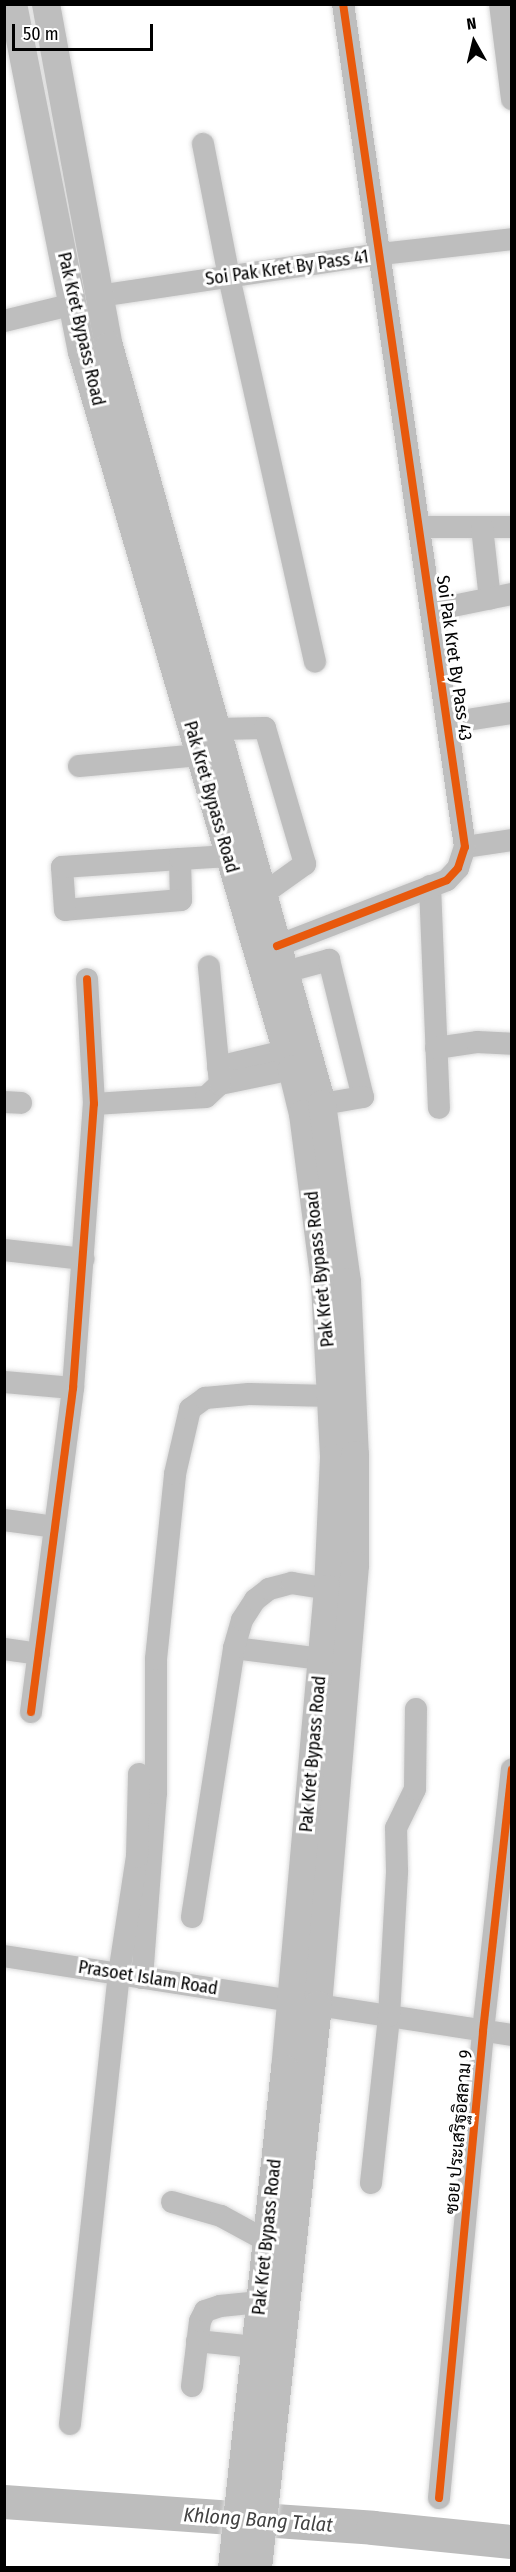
<!DOCTYPE html>
<meta charset="utf-8">
<style>
body{margin:0}
#map{position:relative;width:516px;height:2572px;overflow:hidden;background:#fff;font-family:"Fira Sans Condensed",Sarabun,sans-serif}
div>[style]{position:absolute}
.river>*{height:34px;margin:-17px;padding:0 17px;transform-origin:17px;border-radius:17px;background:#bdbdbd}
.roads{filter:drop-shadow(0 0 2px #dbdbdb) drop-shadow(0 0 2px #dbdbdb)}
.minor>*{height:22px;margin:-11px;padding:0 11px;transform-origin:11px;border-radius:11px;background:#bebebe}
.major>*{height:28px;margin:-14px;padding:0 14px;transform-origin:14px;border-radius:14px;background:#bebebe}
.cycleway>*{height:8px;margin:-4px;padding:0 4px;transform-origin:4px;border-radius:4px;background:#e8590c}
span{translate:-50% -50%;white-space:nowrap;text-align:center;line-height:1.15;-webkit-text-stroke:6px #fff;paint-order:stroke}
.street-label{font-size:18px;color:#000}
.water-label{font-size:20px;color:#424242;font-style:italic}
.frame{position:absolute;inset:0;border:6px solid #000;pointer-events:none}
.north{position:absolute;left:444px;top:12px;width:60px;height:60px;-webkit-text-stroke:4px #fff;paint-order:stroke;rotate:352deg;font-size:16px;font-weight:700;line-height:24px;text-align:center;color:#000}
.north::after{content:'';display:block;margin:auto;width:21px;height:27px;background:#000;clip-path:polygon(50% 0,100% 100%,50% 72%,0 100%)}
.scale{position:absolute;left:12px;top:24px;width:141px;height:27px;box-sizing:border-box;border:3px solid #000;border-top:0;padding-left:8px;font-size:18px;line-height:21px;white-space:nowrap;color:#000;-webkit-text-stroke:4px #fff;paint-order:stroke}
</style>
<div id="map">
<div class="river">
<i style="left:4px;top:2502px;width:370px;rotate:4deg"></i>
<i style="left:373px;top:2528px;width:140px;rotate:5.8deg"></i>
</div>
<div class="roads">
<div class="minor">
<i style="left:500px;top:4px;width:96px;rotate:82.8deg"></i>
<i style="left:203px;top:144px;width:136px;rotate:78.9deg"></i>
<i style="left:229px;top:277px;width:394px;rotate:77.4deg"></i>
<i style="left:99px;top:296px;width:285px;rotate:-8.5deg"></i>
<i style="left:381px;top:254px;width:132px;rotate:-6.5deg"></i>
<i style="left:4px;top:321px;width:72px;rotate:-13.7deg"></i>
<i style="left:420px;top:527px;width:92px"></i>
<i style="left:482px;top:527px;width:72px;rotate:83.7deg"></i>
<i style="left:448px;top:607px;width:65px;rotate:-11.5deg"></i>
<i style="left:448px;top:723px;width:65px;rotate:-8.9deg"></i>
<i style="left:217px;top:729px;width:48px;rotate:-1.2deg"></i>
<i style="left:265px;top:728px;width:142px;rotate:73.6deg"></i>
<i style="left:305px;top:864px;width:52px;rotate:144.5deg"></i>
<i style="left:79px;top:766px;width:121px;rotate:-5.2deg"></i>
<i style="left:465px;top:847px;width:48px;rotate:-8.5deg"></i>
<i style="left:180px;top:859px;width:41px;rotate:88.6deg"></i>
<i style="left:181px;top:900px;width:116px;rotate:175.1deg"></i>
<i style="left:65px;top:910px;width:43px;rotate:-94deg"></i>
<i style="left:62px;top:867px;width:118px;rotate:-3.9deg"></i>
<i style="left:180px;top:859px;width:49px;rotate:-3.5deg"></i>
<i style="left:430px;top:886px;width:222px;rotate:87.7deg"></i>
<i style="left:277px;top:946px;width:182px;rotate:-21.2deg"></i>
<i style="left:447px;top:880px;width:16px;rotate:-47deg"></i>
<i style="left:458px;top:868px;width:22px;rotate:-72deg"></i>
<i style="left:465px;top:847px;width:852px;rotate:-98.23deg"></i>
<i style="left:285px;top:972px;width:46px;rotate:-15.3deg"></i>
<i style="left:329px;top:960px;width:141px;rotate:76.1deg"></i>
<i style="left:363px;top:1097px;width:42px;rotate:170.3deg"></i>
<i style="left:436px;top:1048px;width:41px;rotate:-8.3deg"></i>
<i style="left:477px;top:1042px;width:35px;rotate:3deg"></i>
<i style="left:218px;top:1067px;width:69px;rotate:-13.4deg"></i>
<i style="left:220px;top:1084px;width:74px;rotate:-11.8deg"></i>
<i style="left:4px;top:1102px;width:17px;rotate:3deg"></i>
<i style="left:94px;top:1104px;width:112px;rotate:-3.6deg"></i>
<i style="left:206px;top:1097px;width:19px;rotate:-43deg"></i>
<i style="left:220px;top:1084px;width:118px;rotate:-95.4deg"></i>
<i style="left:4px;top:1250px;width:80px;rotate:6.5deg"></i>
<i style="left:4px;top:1382px;width:69px;rotate:5deg"></i>
<i style="left:4px;top:1520px;width:51px;rotate:7.8deg"></i>
<i style="left:234px;top:1648px;width:88px;rotate:7.2deg"></i>
<i style="left:4px;top:1649px;width:35px;rotate:8deg"></i>
<i style="left:31px;top:1712px;width:327px;rotate:-82.6deg"></i>
<i style="left:73px;top:1388px;width:285px;rotate:-85.8deg"></i>
<i style="left:94px;top:1104px;width:125px;rotate:-93.2deg"></i>
<i style="left:192px;top:1917px;width:272px;rotate:-81.1deg"></i>
<i style="left:234px;top:1648px;width:29px;rotate:-74deg"></i>
<i style="left:242px;top:1620px;width:24px;rotate:-57deg"></i>
<i style="left:255px;top:1600px;width:18px;rotate:-38deg"></i>
<i style="left:269px;top:1589px;width:24px;rotate:-15deg"></i>
<i style="left:292px;top:1583px;width:36px;rotate:9deg"></i>
<i style="left:4px;top:1956px;width:291px;rotate:8.9deg"></i>
<i style="left:142px;top:1978px;width:186px;rotate:-85.7deg"></i>
<i style="left:156px;top:1793px;width:134px;rotate:-90deg"></i>
<i style="left:156px;top:1659px;width:186px;rotate:-84.1deg"></i>
<i style="left:175px;top:1474px;width:67px;rotate:-77deg"></i>
<i style="left:190px;top:1409px;width:19px;rotate:-36deg"></i>
<i style="left:205px;top:1398px;width:44px;rotate:-5.2deg"></i>
<i style="left:249px;top:1394px;width:82px;rotate:1.4deg"></i>
<i style="left:318px;top:2005px;width:196px;rotate:8.8deg"></i>
<i style="left:371px;top:2183px;width:168px;rotate:-83.8deg"></i>
<i style="left:389px;top:2016px;width:145px;rotate:-86.8deg"></i>
<i style="left:397px;top:1871px;width:43px;rotate:-91.3deg"></i>
<i style="left:396px;top:1828px;width:43px;rotate:-64deg"></i>
<i style="left:415px;top:1789px;width:80px;rotate:-89.3deg"></i>
<i style="left:172px;top:2202px;width:51px;rotate:15.9deg"></i>
<i style="left:221px;top:2216px;width:52px;rotate:28.5deg"></i>
<i style="left:197px;top:2341px;width:58px;rotate:5.9deg"></i>
<i style="left:192px;top:2386px;width:65px;rotate:-83deg"></i>
<i style="left:200px;top:2321px;width:11px;rotate:-63deg"></i>
<i style="left:205px;top:2311px;width:16px;rotate:-18deg"></i>
<i style="left:220px;top:2306px;width:40px;rotate:-5.7deg"></i>
<i style="left:70px;top:2424px;width:453px;rotate:-83.8deg"></i>
<i style="left:119px;top:1974px;width:118px;rotate:-81.3deg"></i>
<i style="left:137px;top:1857px;width:83px;rotate:-88.6deg"></i>
<i style="left:439px;top:2498px;width:469px;rotate:-84.6deg"></i>
<i style="left:483px;top:2031px;width:263px;rotate:-83.7deg"></i>
</div>
<div class="major">
<i style="left:13px;top:4px;width:355px;rotate:78.8deg"></i>
<i style="left:82px;top:352px;width:747px;rotate:73.68deg"></i>
<i style="left:292px;top:1069px;width:46px;rotate:76.3deg"></i>
<i style="left:303px;top:1114px;width:171px;rotate:82.6deg"></i>
<i style="left:325px;top:1284px;width:174px;rotate:87deg"></i>
<i style="left:334px;top:1458px;width:131px;rotate:92.6deg"></i>
<i style="left:328px;top:1589px;width:482px;rotate:95.1deg"></i>
<i style="left:285px;top:2069px;width:502px;rotate:96.06deg"></i>
<i style="left:46px;top:4px;width:348px;rotate:79.6deg"></i>
<i style="left:109px;top:346px;width:787px;rotate:74.3deg"></i>
<i style="left:322px;top:1104px;width:180px;rotate:82deg"></i>
<i style="left:347px;top:1282px;width:173px;rotate:87.4deg"></i>
<i style="left:355px;top:1455px;width:110px;rotate:90deg"></i>
<i style="left:355px;top:1565px;width:442px;rotate:94.8deg"></i>
<i style="left:318px;top:2005px;width:566px;rotate:96.08deg"></i>
</div>
</div>
<div class="cycleway">
<i style="left:277px;top:946px;width:182px;rotate:-21.2deg"></i>
<i style="left:447px;top:880px;width:16px;rotate:-47deg"></i>
<i style="left:458px;top:868px;width:22px;rotate:-72deg"></i>
<i style="left:465px;top:847px;width:852px;rotate:-98.23deg"></i>
<i style="left:31px;top:1712px;width:327px;rotate:-82.6deg"></i>
<i style="left:73px;top:1388px;width:285px;rotate:-85.8deg"></i>
<i style="left:94px;top:1104px;width:125px;rotate:-93.2deg"></i>
<i style="left:439px;top:2498px;width:469px;rotate:-84.6deg"></i>
<i style="left:483px;top:2031px;width:263px;rotate:-83.7deg"></i>
</div>
<div class="street-label">
<span style="left:287px;top:268px;rotate:-8deg">Soi Pak Kret By Pass 41</span>
<span style="left:81px;top:329px;rotate:77deg">Pak Kret Bypass Road</span>
<span style="left:454px;top:658px;rotate:82deg">Soi Pak Kret By Pass 43</span>
<span style="left:211px;top:797px;rotate:74deg">Pak Kret Bypass Road</span>
<span style="left:320px;top:1269px;rotate:-96deg">Pak Kret Bypass Road</span>
<span style="left:313px;top:1754px;rotate:-85deg">Pak Kret Bypass Road</span>
<span style="left:148px;top:1978px;rotate:9deg">Prasoet Islam Road</span>
<span style="left:459px;top:2132px;rotate:-85deg">ซอย ประเสริฐอิสลาม 9</span>
<span style="left:267px;top:2237px;rotate:-84deg">Pak Kret Bypass Road</span>
</div>
<div class="water-label">
<span style="left:258px;top:2520px;rotate:4deg">Khlong Bang Talat</span>
</div>
<div class="frame"></div>
<div class="north">N</div>
<div class="scale">50 m</div>
</div>
